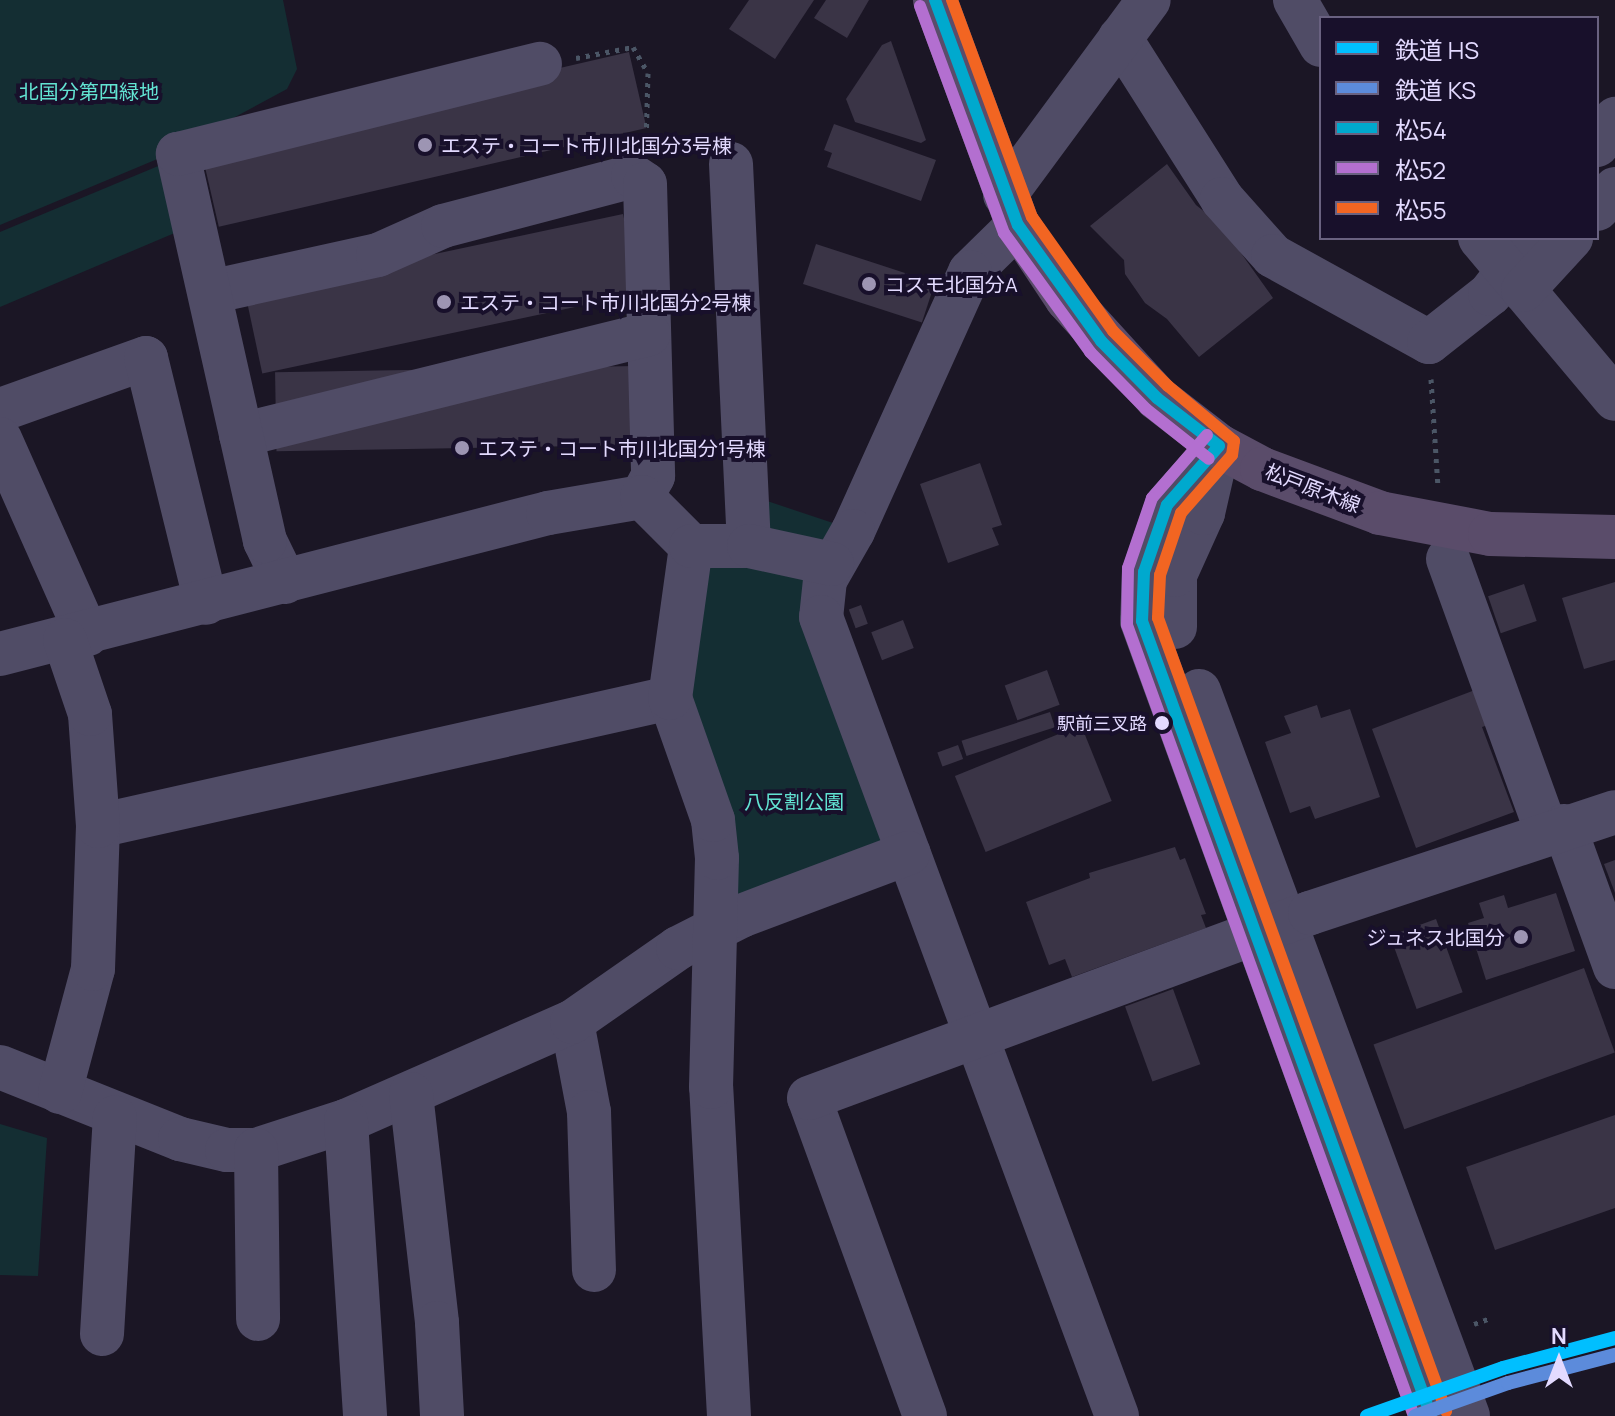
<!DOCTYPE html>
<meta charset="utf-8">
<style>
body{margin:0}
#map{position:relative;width:1615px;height:1416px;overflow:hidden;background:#1b1625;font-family:Manrope,"Noto Sans JP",sans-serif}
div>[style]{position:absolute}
.green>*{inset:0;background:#142e33}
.building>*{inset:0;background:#3a3446;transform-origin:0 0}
.path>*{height:5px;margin-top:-2.5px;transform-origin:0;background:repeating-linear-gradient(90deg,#4b5666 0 4px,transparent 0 10px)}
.minor>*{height:44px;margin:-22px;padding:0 22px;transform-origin:22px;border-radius:22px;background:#504c66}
.major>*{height:44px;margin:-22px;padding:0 22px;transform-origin:22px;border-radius:22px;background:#5a4c6a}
.bus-1>*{height:12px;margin:-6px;padding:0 6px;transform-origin:6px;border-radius:6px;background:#00a9ce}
.bus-2>*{height:12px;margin:-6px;padding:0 6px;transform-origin:6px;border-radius:6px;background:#b36fd0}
.bus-3>*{height:12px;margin:-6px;padding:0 6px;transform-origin:6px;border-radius:6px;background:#f26522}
.rail-1>*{height:14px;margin:-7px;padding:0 7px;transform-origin:7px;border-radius:7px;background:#00bfff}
.rail-2>*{height:14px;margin:-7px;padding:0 7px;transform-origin:7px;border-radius:7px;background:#5c8bdb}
.dots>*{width:22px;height:22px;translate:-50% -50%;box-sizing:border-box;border:4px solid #18102b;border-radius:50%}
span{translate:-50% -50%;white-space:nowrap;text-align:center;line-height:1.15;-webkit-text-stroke:8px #18102b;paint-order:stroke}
.bus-label{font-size:18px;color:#e3daff}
.right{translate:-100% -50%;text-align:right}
.park-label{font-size:20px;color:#62e3d2}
.poi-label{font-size:20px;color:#e3daff}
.left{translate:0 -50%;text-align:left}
.street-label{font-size:20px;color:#e3daff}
.legend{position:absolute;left:1319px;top:16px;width:280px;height:224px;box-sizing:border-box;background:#18102b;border:2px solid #696180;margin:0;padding:10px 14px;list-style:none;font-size:24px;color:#e3daff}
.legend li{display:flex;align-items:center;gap:16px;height:40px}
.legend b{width:40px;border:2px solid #696180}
.north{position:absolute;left:1519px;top:1320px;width:80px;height:80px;-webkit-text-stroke:6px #18102b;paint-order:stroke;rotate:0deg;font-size:22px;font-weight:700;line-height:32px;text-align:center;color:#e3daff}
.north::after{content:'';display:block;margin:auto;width:28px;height:36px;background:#e3daff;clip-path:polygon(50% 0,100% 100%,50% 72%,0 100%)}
</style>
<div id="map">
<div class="green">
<i style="clip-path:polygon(0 0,283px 0,297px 69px,287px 89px,155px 160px,0 225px)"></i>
<i style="clip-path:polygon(163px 164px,177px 232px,0 307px,0 232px)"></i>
<i style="clip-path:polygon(761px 499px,836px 524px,817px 558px,758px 542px)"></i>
<i style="clip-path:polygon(691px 546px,825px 580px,909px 853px,717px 928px,670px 692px)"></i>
<i style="clip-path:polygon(0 1124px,47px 1138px,38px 1276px,0 1275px)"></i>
</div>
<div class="building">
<i style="clip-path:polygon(749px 0,814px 0,775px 59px,729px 29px)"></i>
<i style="clip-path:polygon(826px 0,869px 0,847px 38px,814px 18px)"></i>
<i style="clip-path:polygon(891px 41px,926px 140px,921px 143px,855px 122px,846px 99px,882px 45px)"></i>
<i style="left:629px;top:52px;width:78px;height:439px;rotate:77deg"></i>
<i style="clip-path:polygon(834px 124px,936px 160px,921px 201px,827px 167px,832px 153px,824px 150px)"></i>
<i style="clip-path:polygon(1167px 164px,1196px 205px,1221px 225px,1273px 298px,1199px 357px,1167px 319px,1145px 303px,1125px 274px,1124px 260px,1090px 226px)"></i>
<i style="left:623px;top:214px;width:81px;height:386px;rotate:78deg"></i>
<i style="left:816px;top:244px;width:125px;height:42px;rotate:18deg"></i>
<i style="left:636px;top:366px;width:79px;height:361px;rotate:89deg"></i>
<i style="clip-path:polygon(980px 463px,1002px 525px,992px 528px,999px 545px,948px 563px,920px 484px)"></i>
<i style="clip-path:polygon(1615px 582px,1615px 660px,1584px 669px,1562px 598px)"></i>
<i style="left:1524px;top:584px;width:39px;height:38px;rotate:71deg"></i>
<i style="left:861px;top:605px;width:20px;height:13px;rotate:70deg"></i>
<i style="left:903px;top:620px;width:30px;height:34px;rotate:69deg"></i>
<i style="left:1047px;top:670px;width:37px;height:45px;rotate:70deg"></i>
<i style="clip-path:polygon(1475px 690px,1488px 725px,1482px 727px,1514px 812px,1416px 848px,1372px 729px)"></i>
<i style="clip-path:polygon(1317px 705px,1321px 718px,1350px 709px,1380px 797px,1315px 819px,1310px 806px,1290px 813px,1265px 742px,1291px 733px,1284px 716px)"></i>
<i style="left:1050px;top:712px;width:16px;height:93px;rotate:72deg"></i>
<i style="left:1081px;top:725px;width:82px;height:136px;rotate:68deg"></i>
<i style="left:958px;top:745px;width:15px;height:22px;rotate:70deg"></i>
<i style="clip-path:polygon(1175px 847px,1180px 860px,1185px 858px,1206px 914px,1201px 915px,1206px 928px,1072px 977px,1065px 959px,1049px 965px,1026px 902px,1090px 878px,1089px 873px)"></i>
<i style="clip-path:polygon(1615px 860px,1615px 893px,1604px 864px)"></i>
<i style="clip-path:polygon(1556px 893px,1575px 951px,1486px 980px,1468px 923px,1484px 918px,1479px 903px,1504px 895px,1508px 908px)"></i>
<i style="left:1436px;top:919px;width:78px;height:49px;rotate:70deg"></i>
<i style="left:1584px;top:968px;width:90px;height:224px;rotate:70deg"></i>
<i style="left:1173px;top:989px;width:80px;height:51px;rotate:70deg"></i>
<i style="clip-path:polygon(1615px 1115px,1615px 1208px,1495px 1250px,1466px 1167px)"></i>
</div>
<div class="path">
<i style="left:576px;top:58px;width:58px;rotate:-10.9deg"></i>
<i style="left:633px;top:47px;width:30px;rotate:60deg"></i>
<i style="left:648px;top:73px;width:70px;rotate:91.6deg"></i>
<i style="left:1431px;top:379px;width:109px;rotate:86.3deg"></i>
<i style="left:1474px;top:1324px;width:15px;rotate:-20deg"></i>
</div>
<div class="minor">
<i style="left:1295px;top:0;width:52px;rotate:60deg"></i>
<i style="left:1120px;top:38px;width:191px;rotate:57.6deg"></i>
<i style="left:1222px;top:199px;width:76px;rotate:48.2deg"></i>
<i style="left:1273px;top:256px;width:178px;rotate:28.9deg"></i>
<i style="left:1429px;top:342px;width:78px;rotate:-38.2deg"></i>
<i style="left:1490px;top:294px;width:71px;rotate:-52.5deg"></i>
<i style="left:1597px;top:145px;width:32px;rotate:-55deg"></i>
<i style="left:731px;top:164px;width:382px;rotate:87.3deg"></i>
<i style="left:1005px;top:195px;width:242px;rotate:-53.6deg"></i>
<i style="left:1597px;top:209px;width:27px;rotate:-48deg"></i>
<i style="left:1018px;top:225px;width:67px;rotate:135.6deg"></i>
<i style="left:970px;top:272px;width:284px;rotate:114.3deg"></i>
<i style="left:853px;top:531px;width:56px;rotate:119.7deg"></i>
<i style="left:825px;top:580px;width:37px;rotate:96deg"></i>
<i style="left:821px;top:617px;width:852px;rotate:69.67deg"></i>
<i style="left:1480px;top:238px;width:210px;rotate:50deg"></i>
<i style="left:1523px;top:290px;width:71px;rotate:-47.3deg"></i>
<i style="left:210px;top:292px;width:172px;rotate:-12.4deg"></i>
<i style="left:378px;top:255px;width:71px;rotate:-24deg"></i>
<i style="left:443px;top:226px;width:196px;rotate:-14.7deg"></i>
<i style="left:633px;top:176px;width:14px;rotate:34deg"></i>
<i style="left:645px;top:184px;width:292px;rotate:88.4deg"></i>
<i style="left:653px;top:476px;width:24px;rotate:118deg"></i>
<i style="left:0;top:410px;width:155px;rotate:-19.6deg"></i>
<i style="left:146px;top:358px;width:252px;rotate:76.2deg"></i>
<i style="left:241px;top:435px;width:420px;rotate:-13.9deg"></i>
<i style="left:0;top:439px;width:214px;rotate:66deg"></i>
<i style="left:1219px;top:446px;width:79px;rotate:131.4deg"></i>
<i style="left:1167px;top:505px;width:71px;rotate:108.9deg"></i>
<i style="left:1144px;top:572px;width:49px;rotate:92.3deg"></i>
<i style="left:1142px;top:621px;width:846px;rotate:70.02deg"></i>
<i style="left:1448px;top:559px;width:290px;rotate:70.1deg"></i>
<i style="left:285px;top:582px;width:46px;rotate:-116deg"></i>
<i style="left:265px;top:541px;width:397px;rotate:-102.7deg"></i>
<i style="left:178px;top:154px;width:373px;rotate:-14deg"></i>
<i style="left:1175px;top:627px;width:52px;rotate:-90deg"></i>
<i style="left:1175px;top:575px;width:68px;rotate:-65.7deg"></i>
<i style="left:1203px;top:513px;width:63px;rotate:-77.1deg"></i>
<i style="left:0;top:654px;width:566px;rotate:-14.43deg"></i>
<i style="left:548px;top:513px;width:95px;rotate:-9.7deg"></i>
<i style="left:642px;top:497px;width:69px;rotate:45deg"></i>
<i style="left:1199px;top:691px;width:773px;rotate:69.64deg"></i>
<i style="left:98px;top:826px;width:586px;rotate:-12.61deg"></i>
<i style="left:1564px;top:826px;width:150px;rotate:70.1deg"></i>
<i style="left:572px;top:1022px;width:92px;rotate:79.3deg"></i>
<i style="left:589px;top:1112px;width:158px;rotate:88.2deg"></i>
<i style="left:0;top:1067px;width:194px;rotate:21.8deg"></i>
<i style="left:180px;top:1139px;width:48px;rotate:13.2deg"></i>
<i style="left:227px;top:1150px;width:29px"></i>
<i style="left:256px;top:1150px;width:95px;rotate:-17.9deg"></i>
<i style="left:346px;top:1121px;width:247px;rotate:-23.7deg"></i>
<i style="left:572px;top:1022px;width:129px;rotate:-34.9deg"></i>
<i style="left:678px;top:948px;width:71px;rotate:-26.9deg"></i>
<i style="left:741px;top:916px;width:179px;rotate:-20.6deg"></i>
<i style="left:60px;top:1092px;width:127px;rotate:-75deg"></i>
<i style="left:93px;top:969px;width:143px;rotate:-88deg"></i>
<i style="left:98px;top:826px;width:112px;rotate:-94.1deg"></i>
<i style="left:90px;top:714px;width:78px;rotate:-108.7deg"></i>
<i style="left:411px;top:1094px;width:230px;rotate:83.5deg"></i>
<i style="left:437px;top:1323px;width:93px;rotate:86.9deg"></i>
<i style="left:346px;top:1121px;width:296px;rotate:86.3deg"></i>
<i style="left:256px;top:1150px;width:169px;rotate:89.3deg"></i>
<i style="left:102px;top:1334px;width:217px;rotate:-86.6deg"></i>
<i style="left:729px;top:1416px;width:329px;rotate:-93.1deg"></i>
<i style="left:711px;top:1087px;width:229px;rotate:-88.5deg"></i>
<i style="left:717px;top:858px;width:38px;rotate:-96deg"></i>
<i style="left:713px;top:820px;width:129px;rotate:-109.4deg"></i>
<i style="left:670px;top:698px;width:153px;rotate:-82.1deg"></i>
<i style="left:691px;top:546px;width:58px"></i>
<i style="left:749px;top:546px;width:85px;rotate:12.2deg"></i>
<i style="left:925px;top:1416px;width:338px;rotate:-110deg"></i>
<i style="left:809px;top:1098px;width:534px;rotate:-20.27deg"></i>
<i style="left:1310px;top:913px;width:321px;rotate:-18.3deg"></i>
</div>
<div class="major">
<i style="left:935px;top:0;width:240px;rotate:69.8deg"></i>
<i style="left:1018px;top:225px;width:89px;rotate:56.5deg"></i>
<i style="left:1067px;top:299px;width:134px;rotate:47.7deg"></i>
<i style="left:1157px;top:398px;width:78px;rotate:37.7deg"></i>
<i style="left:1219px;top:446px;width:49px;rotate:28.1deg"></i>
<i style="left:1262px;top:469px;width:126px;rotate:20.4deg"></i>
<i style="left:1380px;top:513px;width:112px;rotate:10.8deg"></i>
<i style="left:1490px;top:534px;width:125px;rotate:1.4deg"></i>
</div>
<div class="bus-1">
<i style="left:935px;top:0;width:240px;rotate:69.8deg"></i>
<i style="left:1018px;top:225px;width:143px;rotate:54.4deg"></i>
<i style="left:1101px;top:341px;width:80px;rotate:45.5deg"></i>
<i style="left:1157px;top:398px;width:78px;rotate:37.7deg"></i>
<i style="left:1219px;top:446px;width:79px;rotate:131.4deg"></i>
<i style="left:1167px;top:505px;width:71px;rotate:108.9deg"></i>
<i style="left:1144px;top:572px;width:49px;rotate:92.3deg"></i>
<i style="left:1142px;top:621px;width:846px;rotate:70.02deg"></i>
</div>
<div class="bus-2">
<i style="left:920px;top:6px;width:242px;rotate:69.7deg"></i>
<i style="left:1004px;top:233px;width:147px;rotate:54.1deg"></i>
<i style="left:1090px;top:352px;width:80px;rotate:45.5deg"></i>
<i style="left:1146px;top:409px;width:80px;rotate:38.4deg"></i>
<i style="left:1207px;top:435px;width:84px;rotate:131.1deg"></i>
<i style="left:1152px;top:498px;width:74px;rotate:108.9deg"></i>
<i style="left:1128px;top:568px;width:57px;rotate:91deg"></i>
<i style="left:1127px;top:625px;width:841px;rotate:70.06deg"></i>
</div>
<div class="bus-3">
<i style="left:952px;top:0;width:231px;rotate:69.8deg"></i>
<i style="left:1032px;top:217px;width:140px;rotate:54.6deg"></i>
<i style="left:1113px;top:331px;width:78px;rotate:45deg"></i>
<i style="left:1168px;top:386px;width:86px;rotate:39.8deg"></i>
<i style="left:1234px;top:441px;width:14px;rotate:98deg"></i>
<i style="left:1232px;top:455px;width:77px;rotate:131.3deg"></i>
<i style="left:1181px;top:513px;width:65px;rotate:108.7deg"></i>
<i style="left:1160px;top:575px;width:43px;rotate:92.7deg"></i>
<i style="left:1158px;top:618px;width:844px;rotate:70.04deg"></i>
</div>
<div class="rail-1">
<i style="left:1367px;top:1416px;width:144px;rotate:-19.4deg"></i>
<i style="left:1503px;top:1368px;width:116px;rotate:-15deg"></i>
</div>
<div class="rail-2">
<i style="left:1415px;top:1416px;width:99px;rotate:-19.5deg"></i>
<i style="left:1508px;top:1383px;width:111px;rotate:-14.7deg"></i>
</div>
<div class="dots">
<i style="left:425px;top:145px;background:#9d95b3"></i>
<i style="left:869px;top:284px;background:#9d95b3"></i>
<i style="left:444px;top:302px;background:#9d95b3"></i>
<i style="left:462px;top:448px;background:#9d95b3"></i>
<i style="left:1162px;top:723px;background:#e3daff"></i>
<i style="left:1521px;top:937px;background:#9d95b3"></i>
</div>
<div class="bus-label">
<span class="right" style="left:1147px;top:723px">駅前三叉路</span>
</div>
<div class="park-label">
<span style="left:89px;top:91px">北国分第四緑地</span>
<span style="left:794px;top:801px">八反割公園</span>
</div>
<div class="poi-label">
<span class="left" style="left:441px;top:145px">エステ・コート市川北国分3号棟</span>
<span class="left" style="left:885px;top:284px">コスモ北国分A</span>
<span class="left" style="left:460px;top:302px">エステ・コート市川北国分2号棟</span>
<span class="left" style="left:478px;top:448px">エステ・コート市川北国分1号棟</span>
<span class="right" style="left:1505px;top:937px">ジュネス北国分</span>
</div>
<div class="street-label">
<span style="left:1313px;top:488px;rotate:21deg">松戸原木線</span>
</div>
<ul class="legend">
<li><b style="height:10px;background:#00bfff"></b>鉄道 HS</li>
<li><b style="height:10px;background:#5c8bdb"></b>鉄道 KS</li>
<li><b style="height:10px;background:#00a9ce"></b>松54</li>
<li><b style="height:10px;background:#b36fd0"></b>松52</li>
<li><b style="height:10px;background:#f26522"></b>松55</li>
</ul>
<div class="north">N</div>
</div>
